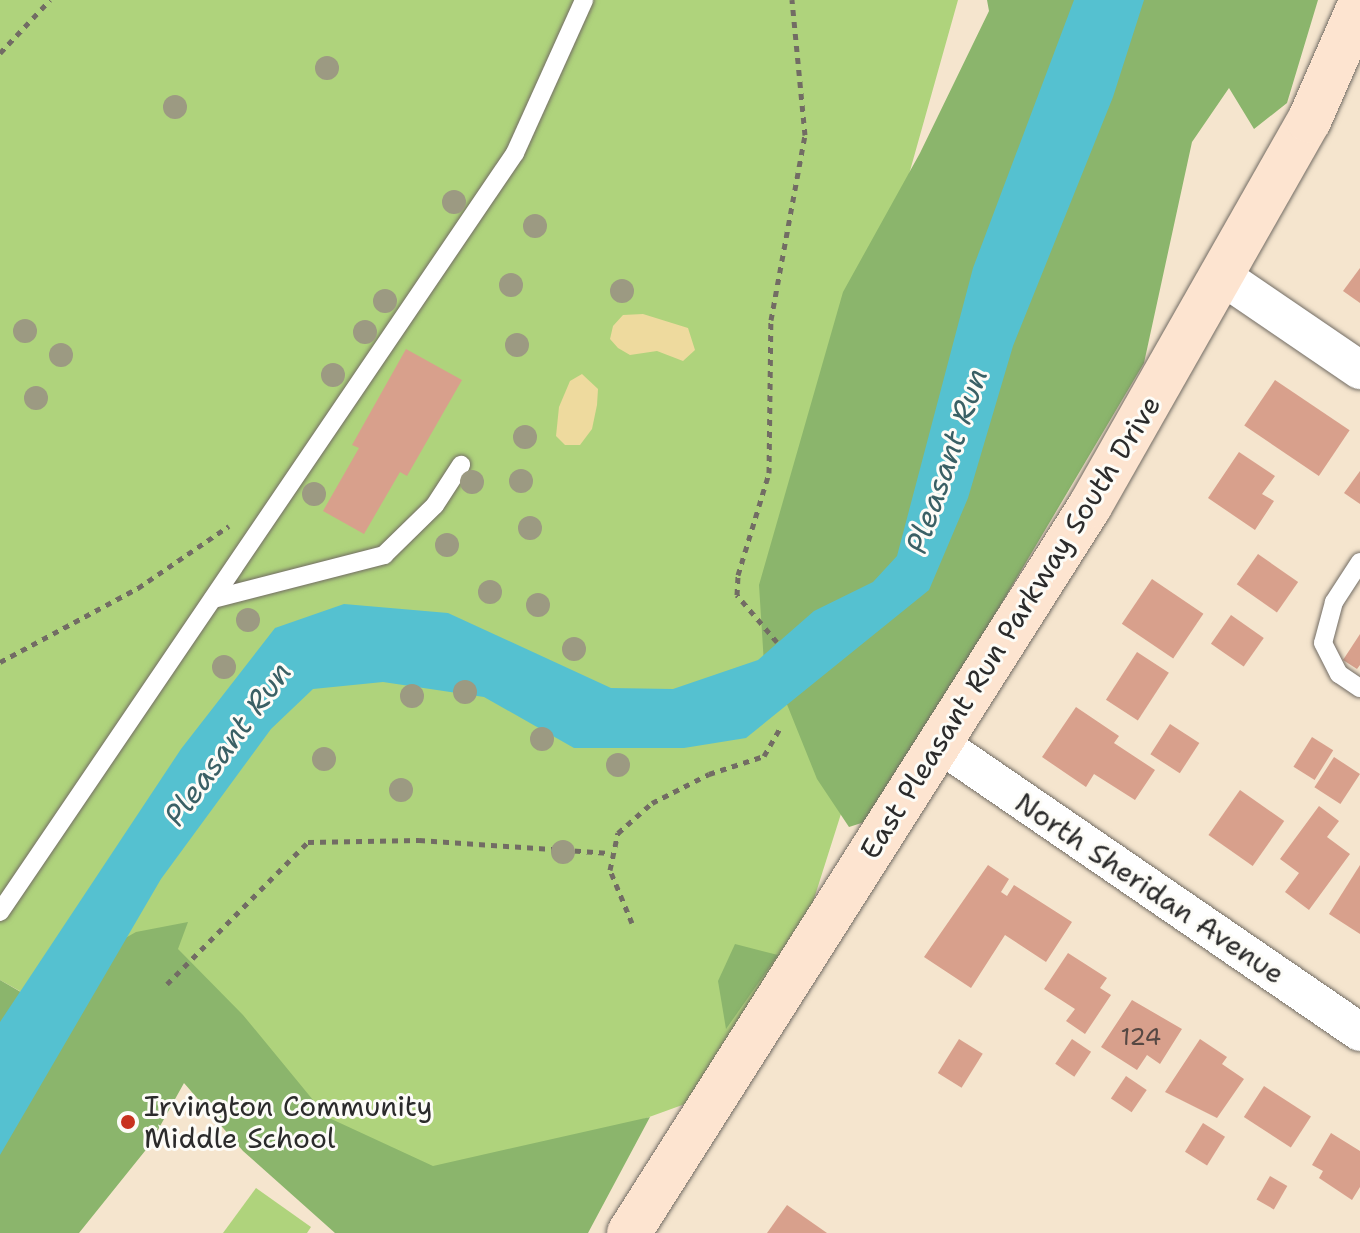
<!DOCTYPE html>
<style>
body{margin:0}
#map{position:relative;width:1360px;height:1233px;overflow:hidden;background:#f5e5ce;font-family:"Shantell Sans",sans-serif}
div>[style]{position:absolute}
.green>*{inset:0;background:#afd37c}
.forest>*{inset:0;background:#8bb56c}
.sand>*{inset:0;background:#eeda9e}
.water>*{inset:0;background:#55c1d0}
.building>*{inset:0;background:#d8a08c;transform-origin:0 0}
.path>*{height:5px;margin-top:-2.5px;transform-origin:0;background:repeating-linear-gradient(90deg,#726c64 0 6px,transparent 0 12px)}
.roads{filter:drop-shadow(0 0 2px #726c64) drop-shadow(0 0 2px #726c64)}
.lane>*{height:18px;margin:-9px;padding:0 9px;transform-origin:9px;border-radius:9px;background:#fff}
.street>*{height:38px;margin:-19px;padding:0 19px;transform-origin:19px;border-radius:19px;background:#fff}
.secondary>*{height:44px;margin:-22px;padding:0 22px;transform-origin:22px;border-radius:22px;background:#fde4d0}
.trees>*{width:24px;height:24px;margin:-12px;border-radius:50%;background:#9c9a82}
.dots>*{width:22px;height:22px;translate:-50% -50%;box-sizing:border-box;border:4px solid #fdfcf7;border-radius:50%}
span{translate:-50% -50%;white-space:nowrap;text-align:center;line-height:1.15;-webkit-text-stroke:6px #fdfcf7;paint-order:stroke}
.number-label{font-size:24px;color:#564843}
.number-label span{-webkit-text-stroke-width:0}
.street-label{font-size:28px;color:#2b2b2b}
.poi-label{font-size:28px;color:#2b2b2b}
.left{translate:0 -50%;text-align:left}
.water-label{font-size:30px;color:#3a6065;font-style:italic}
</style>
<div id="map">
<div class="green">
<i style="clip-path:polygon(0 0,958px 0,849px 388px,860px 754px,813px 902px,685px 1104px,404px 1206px,0 980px)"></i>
<i style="clip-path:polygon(256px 1188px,311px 1227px,307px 1233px,223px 1233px)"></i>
</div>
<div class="forest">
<i style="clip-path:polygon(987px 0,1086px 0,909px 556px,764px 664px,759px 585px,843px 292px,920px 153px,989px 11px)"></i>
<i style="clip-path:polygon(1143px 0,1318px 0,1287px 103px,1254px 129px,1229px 88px,1192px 142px,1144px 363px,874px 819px,849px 827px,817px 779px,784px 697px,842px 648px,974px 428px)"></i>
<i style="clip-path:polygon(188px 922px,178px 949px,243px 1015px,327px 1117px,433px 1166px,650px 1117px,588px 1233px,335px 1233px,243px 1151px,184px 1083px,149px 1146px,79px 1233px,0 1233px,0 1127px,111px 946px,136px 932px)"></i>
<i style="clip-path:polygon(735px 944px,778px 955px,726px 1029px,718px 981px)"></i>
<i style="clip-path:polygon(0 980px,26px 995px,0 1032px)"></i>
</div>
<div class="sand">
<i style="clip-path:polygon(643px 314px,688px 328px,695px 350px,683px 361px,657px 351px,630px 355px,618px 348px,610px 339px,613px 326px,623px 315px)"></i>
<i style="clip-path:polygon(582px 374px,598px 389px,597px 405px,592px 429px,580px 445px,565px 445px,556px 436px,559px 407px,570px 381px)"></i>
</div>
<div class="water">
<i style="clip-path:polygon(1074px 0,1144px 0,1113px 97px,1013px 346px,968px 498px,929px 590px,746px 738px,684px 748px,574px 748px,484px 697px,383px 682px,313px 689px,271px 729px,161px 879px,0 1155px,0 1022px,181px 749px,275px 628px,344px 604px,448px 613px,611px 688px,673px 689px,758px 660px,814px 611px,873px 582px,897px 556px,973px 268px)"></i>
</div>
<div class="building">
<i style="clip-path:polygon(1360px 268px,1360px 303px,1343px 291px)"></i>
<i style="clip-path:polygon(406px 349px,462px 380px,407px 476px,400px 472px,364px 534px,323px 511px,359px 448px,352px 445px)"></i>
<i style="left:1275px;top:380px;width:90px;height:55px;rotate:34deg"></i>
<i style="clip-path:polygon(1239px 452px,1275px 476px,1262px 494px,1274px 501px,1255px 530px,1208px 498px)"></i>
<i style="clip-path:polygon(1360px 471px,1360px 504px,1344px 493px)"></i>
<i style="left:1258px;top:554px;width:49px;height:37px;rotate:35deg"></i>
<i style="left:1152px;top:579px;width:62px;height:54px;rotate:34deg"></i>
<i style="left:1231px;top:615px;width:40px;height:35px;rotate:35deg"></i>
<i style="clip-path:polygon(1360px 634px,1360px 665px,1357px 669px,1343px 660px)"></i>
<i style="left:1137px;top:652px;width:38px;height:57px;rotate:33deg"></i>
<i style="clip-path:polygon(1076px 707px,1119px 736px,1114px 743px,1155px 770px,1135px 800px,1094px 774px,1086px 787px,1042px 757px)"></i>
<i style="left:1170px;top:724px;width:35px;height:36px;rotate:33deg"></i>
<i style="left:1312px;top:737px;width:25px;height:35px;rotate:32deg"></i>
<i style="left:1334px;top:757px;width:31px;height:36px;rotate:33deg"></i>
<i style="left:1240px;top:790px;width:54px;height:55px;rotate:35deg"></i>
<i style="clip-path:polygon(1319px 806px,1339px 821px,1327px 837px,1350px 854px,1309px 910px,1285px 892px,1299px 873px,1280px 859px)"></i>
<i style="clip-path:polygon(988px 865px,1009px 879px,1001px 892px,1007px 896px,1014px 885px,1072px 922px,1046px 962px,1005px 935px,971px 988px,924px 957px)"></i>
<i style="clip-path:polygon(1360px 865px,1360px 934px,1329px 914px)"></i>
<i style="clip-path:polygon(1068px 953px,1107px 978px,1100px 988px,1111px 995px,1085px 1034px,1066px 1021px,1075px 1009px,1044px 989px)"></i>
<i style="clip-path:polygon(1132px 1000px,1182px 1029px,1160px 1064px,1147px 1055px,1137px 1070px,1101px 1047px)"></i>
<i style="left:959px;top:1039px;width:28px;height:40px;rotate:32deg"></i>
<i style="left:1072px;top:1039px;width:23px;height:30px;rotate:34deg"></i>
<i style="clip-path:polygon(1200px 1039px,1227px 1057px,1222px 1064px,1244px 1079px,1217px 1118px,1165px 1092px)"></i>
<i style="left:1126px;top:1076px;width:25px;height:27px;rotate:34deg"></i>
<i style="left:1264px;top:1086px;width:56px;height:37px;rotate:33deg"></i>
<i style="left:1203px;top:1123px;width:26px;height:34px;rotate:32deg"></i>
<i style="clip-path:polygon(1331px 1133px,1360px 1151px,1360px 1187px,1352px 1200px,1319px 1178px,1323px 1171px,1312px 1165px)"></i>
<i style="left:1270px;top:1176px;width:20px;height:27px;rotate:30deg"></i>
<i style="clip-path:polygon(787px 1205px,827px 1233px,767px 1233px)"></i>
</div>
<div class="path">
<i style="left:0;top:53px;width:73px;rotate:-46.7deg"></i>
<i style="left:777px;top:642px;width:62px;rotate:-130.4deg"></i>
<i style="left:737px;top:595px;width:20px;rotate:-87deg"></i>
<i style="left:738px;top:575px;width:107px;rotate:-73.1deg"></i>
<i style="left:769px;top:473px;width:153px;rotate:-89.3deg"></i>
<i style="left:771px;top:320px;width:188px;rotate:-79.6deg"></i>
<i style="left:805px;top:135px;width:136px;rotate:-95.5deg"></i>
<i style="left:0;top:662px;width:157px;rotate:-28.2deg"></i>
<i style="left:138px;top:588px;width:110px;rotate:-34.3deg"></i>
<i style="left:632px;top:923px;width:57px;rotate:-112.5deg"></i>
<i style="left:610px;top:870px;width:38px;rotate:-78deg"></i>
<i style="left:618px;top:833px;width:45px;rotate:-41.4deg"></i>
<i style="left:652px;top:803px;width:64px;rotate:-27deg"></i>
<i style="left:709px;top:774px;width:58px;rotate:-18.1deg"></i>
<i style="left:764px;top:756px;width:34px;rotate:-60deg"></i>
<i style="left:167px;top:984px;width:200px;rotate:-45.2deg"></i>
<i style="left:308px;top:842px;width:111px;rotate:-1deg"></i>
<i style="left:419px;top:840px;width:191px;rotate:3.9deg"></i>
</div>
<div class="roads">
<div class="lane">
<i style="left:1360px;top:562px;width:48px;rotate:123deg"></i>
<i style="left:1334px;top:602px;width:42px;rotate:105deg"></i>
<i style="left:1323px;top:643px;width:35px;rotate:63deg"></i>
<i style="left:1339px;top:674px;width:25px;rotate:34deg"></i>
<i style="left:213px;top:599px;width:177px;rotate:-14.4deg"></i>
<i style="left:384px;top:555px;width:71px;rotate:-44.4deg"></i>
<i style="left:435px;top:505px;width:48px;rotate:-57deg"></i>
<i style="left:0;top:912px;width:917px;rotate:-55.84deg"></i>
<i style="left:515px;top:153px;width:168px;rotate:-65.7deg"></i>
</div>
<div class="street">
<i style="left:1222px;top:276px;width:167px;rotate:34.3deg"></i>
<i style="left:940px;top:744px;width:509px;rotate:34.44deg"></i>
</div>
<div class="secondary">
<i style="left:629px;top:1233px;width:861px;rotate:-57.62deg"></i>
<i style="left:1090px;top:506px;width:443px;rotate:-60.4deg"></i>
<i style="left:1309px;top:121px;width:128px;rotate:-66.4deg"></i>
</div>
</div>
<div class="trees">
<i style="left:327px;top:68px"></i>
<i style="left:175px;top:107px"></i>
<i style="left:454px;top:202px"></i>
<i style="left:535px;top:226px"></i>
<i style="left:511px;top:285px"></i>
<i style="left:622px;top:291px"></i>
<i style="left:385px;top:301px"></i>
<i style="left:25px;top:331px"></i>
<i style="left:365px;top:332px"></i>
<i style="left:517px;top:345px"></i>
<i style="left:61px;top:355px"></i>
<i style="left:333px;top:375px"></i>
<i style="left:36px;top:398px"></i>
<i style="left:525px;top:437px"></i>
<i style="left:521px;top:481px"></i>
<i style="left:472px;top:482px"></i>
<i style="left:314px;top:494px"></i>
<i style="left:530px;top:528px"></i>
<i style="left:447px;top:545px"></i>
<i style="left:490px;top:592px"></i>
<i style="left:538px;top:605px"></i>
<i style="left:248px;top:620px"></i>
<i style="left:574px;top:649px"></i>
<i style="left:224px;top:667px"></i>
<i style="left:465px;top:692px"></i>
<i style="left:412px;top:696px"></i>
<i style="left:542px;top:739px"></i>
<i style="left:324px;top:759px"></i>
<i style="left:618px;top:765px"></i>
<i style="left:401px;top:790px"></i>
<i style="left:563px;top:852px"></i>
</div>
<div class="dots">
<i style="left:128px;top:1122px;background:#c8321e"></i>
</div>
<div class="number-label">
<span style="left:1141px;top:1038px">124</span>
</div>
<div class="street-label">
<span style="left:1010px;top:627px;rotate:-58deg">East Pleasant Run Parkway South Drive</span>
<span style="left:1150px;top:888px;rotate:34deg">North Sheridan Avenue</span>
</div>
<div class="poi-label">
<span class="left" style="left:144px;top:1122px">Irvington Community<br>Middle School</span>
</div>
<div class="water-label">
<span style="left:947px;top:461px;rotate:-71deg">Pleasant Run</span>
<span style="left:228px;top:744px;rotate:-54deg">Pleasant Run</span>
</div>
</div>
